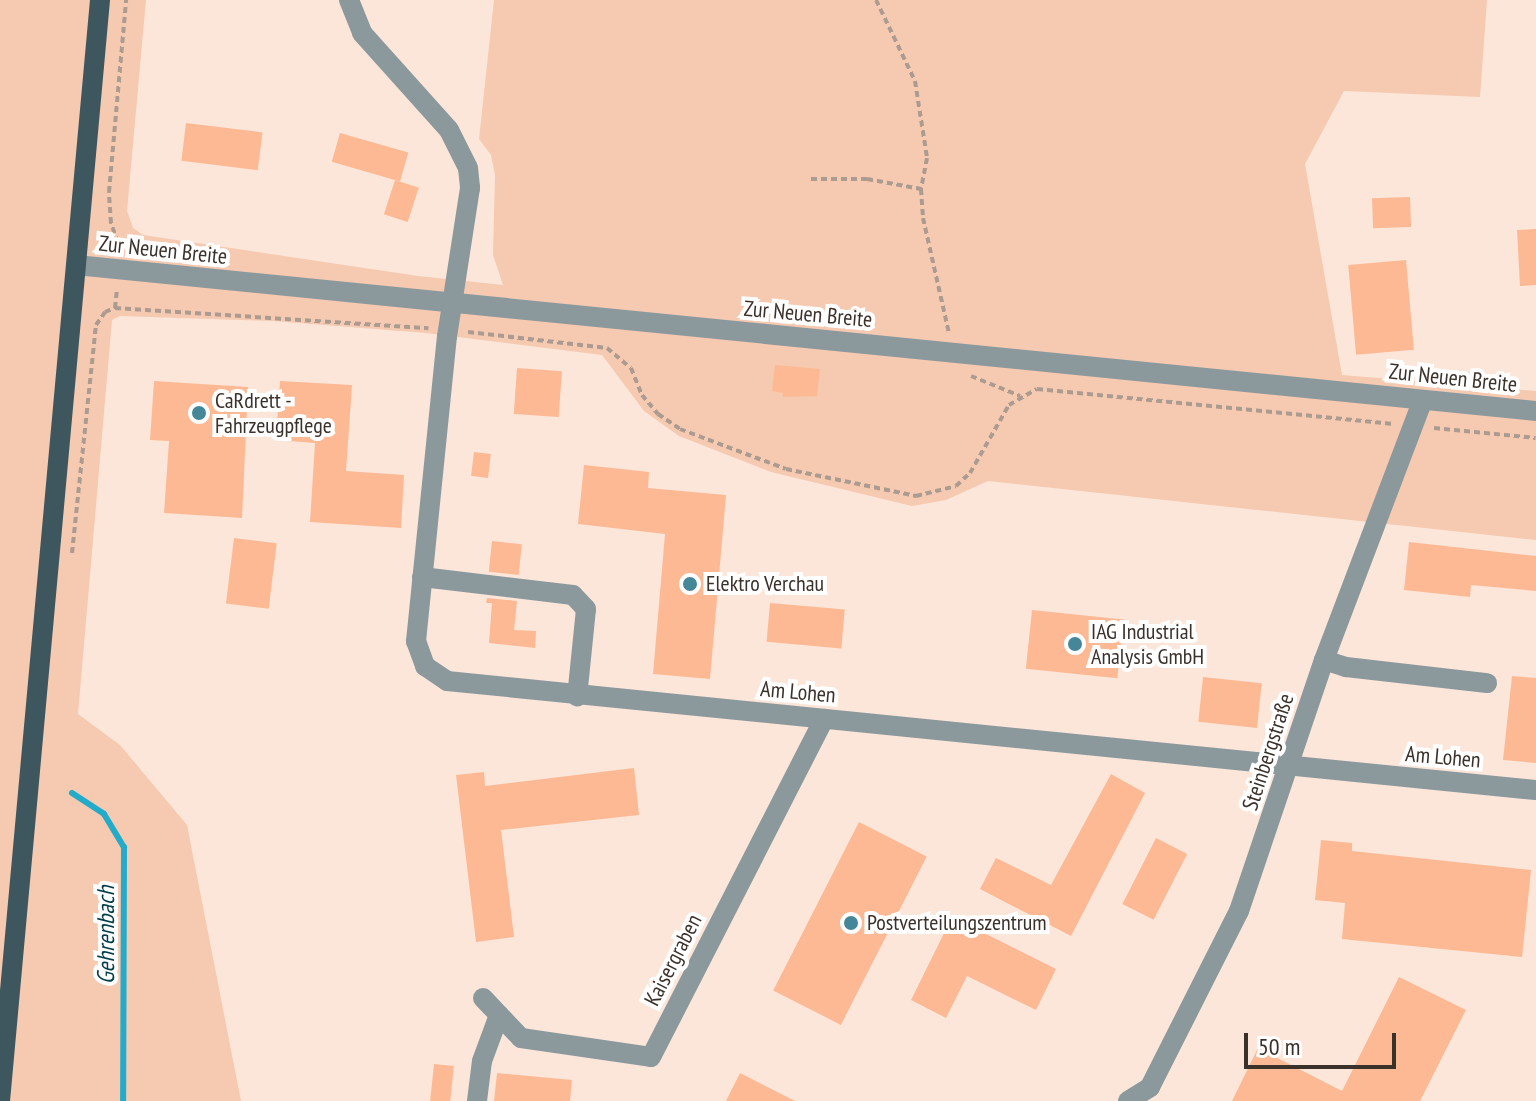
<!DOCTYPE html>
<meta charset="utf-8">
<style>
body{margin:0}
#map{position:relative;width:1536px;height:1101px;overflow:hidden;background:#fce6d9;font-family:"PT Sans Narrow",sans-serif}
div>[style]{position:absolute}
.green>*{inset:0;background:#f6c9b1}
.stream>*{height:6px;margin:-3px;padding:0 3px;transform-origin:3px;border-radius:3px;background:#23abca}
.building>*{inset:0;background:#fdb994;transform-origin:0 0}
.path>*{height:4px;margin-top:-2px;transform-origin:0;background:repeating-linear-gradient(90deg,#ac9b91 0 6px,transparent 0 10px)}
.minor>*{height:20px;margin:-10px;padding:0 10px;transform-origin:10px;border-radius:10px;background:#8b999d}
.major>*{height:20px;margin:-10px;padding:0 10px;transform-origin:10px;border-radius:10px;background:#3e565e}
.dots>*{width:22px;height:22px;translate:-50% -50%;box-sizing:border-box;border:4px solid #fff;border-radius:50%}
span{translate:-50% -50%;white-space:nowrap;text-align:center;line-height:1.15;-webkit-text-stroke:8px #fff;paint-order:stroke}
.street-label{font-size:22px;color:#3b312b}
.poi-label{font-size:22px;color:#3b312b}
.left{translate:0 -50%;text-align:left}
.water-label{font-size:24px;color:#013c49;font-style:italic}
.scale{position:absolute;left:1244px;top:1033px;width:152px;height:36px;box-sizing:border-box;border:4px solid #3b312b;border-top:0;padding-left:10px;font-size:24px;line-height:28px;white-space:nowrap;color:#3b312b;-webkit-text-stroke:6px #fff;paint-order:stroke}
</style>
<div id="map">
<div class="green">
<i style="clip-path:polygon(0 0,146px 0,127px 211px,133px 228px,143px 235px,418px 276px,503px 285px,493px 255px,495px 175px,491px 155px,479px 139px,494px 0,1487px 0,1480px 97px,1344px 91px,1305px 164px,1342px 375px,1536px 391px,1536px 540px,988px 481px,946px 500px,912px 506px,771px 472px,679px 436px,644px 411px,602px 355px,426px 333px,273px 321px,120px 316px,112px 320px,78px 714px,120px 745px,187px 825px,241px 1101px,0 1101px)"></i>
</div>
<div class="stream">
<i style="left:72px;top:793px;width:38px;rotate:33deg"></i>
<i style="left:104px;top:814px;width:39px;rotate:59deg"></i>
<i style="left:124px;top:847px;width:254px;rotate:90.2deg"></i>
</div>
<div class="building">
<i style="left:186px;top:123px;width:77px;height:38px;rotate:7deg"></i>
<i style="left:340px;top:133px;width:71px;height:30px;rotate:16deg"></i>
<i style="left:395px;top:180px;width:25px;height:36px;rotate:18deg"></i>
<i style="left:1410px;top:197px;width:30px;height:38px;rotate:88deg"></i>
<i style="clip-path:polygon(1536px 229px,1536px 285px,1520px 286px,1517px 230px)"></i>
<i style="left:1406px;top:260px;width:90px;height:58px;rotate:85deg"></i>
<i style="clip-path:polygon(775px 365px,820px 369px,817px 396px,783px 397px,783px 393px,772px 391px)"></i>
<i style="left:517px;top:368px;width:45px;height:46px;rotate:4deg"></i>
<i style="clip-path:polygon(154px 381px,248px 387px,242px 518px,164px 513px,169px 441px,150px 440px)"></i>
<i style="clip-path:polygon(280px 381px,352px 385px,346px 471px,404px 475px,401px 528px,310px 522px,315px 443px,276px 440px)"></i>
<i style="left:474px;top:452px;width:17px;height:24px;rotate:7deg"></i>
<i style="clip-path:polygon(584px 465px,649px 472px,648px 488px,726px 495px,710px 679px,653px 674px,665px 534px,578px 524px)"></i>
<i style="left:234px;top:538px;width:43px;height:66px;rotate:7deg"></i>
<i style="left:492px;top:541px;width:30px;height:31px;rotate:6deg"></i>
<i style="clip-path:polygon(1409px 542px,1536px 556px,1536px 591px,1471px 585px,1470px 597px,1404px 590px)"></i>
<i style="clip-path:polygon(487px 598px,517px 601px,514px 630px,536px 631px,535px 648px,489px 643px,492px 603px,486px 603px)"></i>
<i style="left:770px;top:603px;width:75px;height:39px;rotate:5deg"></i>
<i style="left:1032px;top:610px;width:92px;height:59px;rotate:6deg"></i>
<i style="clip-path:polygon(1512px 676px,1536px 678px,1536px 763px,1503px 760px)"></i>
<i style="left:1203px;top:677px;width:59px;height:45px;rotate:6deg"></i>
<i style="clip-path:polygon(634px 768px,639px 815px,501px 830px,514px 937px,476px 942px,456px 775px,484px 772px,485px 786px)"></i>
<i style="clip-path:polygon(1111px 774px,1145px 793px,1071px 936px,980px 889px,996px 858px,1051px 885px)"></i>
<i style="left:859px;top:822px;width:76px;height:189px;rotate:27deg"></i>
<i style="left:1156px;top:838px;width:35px;height:74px;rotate:27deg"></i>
<i style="clip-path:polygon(1321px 840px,1352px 843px,1352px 851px,1531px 870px,1522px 957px,1342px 939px,1345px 903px,1315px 900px)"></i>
<i style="clip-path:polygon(952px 917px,1056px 969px,1036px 1010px,967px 976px,946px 1018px,911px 1000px)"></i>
<i style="clip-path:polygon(1399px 977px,1466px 1010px,1420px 1101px,1232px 1101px,1258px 1048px,1342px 1091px)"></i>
<i style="left:434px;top:1064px;width:20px;height:37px;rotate:6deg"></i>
<i style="clip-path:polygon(497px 1073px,572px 1080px,570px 1101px,494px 1101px)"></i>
<i style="clip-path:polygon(740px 1073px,795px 1101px,726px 1101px)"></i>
</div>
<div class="path">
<i style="left:876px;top:0;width:90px;rotate:64.3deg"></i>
<i style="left:915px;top:81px;width:78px;rotate:81.1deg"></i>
<i style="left:927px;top:158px;width:32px;rotate:101deg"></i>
<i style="left:811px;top:179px;width:56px"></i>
<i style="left:867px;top:179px;width:55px;rotate:10.5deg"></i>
<i style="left:921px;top:189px;width:29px;rotate:86deg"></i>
<i style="left:923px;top:218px;width:118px;rotate:77.3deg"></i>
<i style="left:121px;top:252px;width:31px;rotate:-109deg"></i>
<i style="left:111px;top:223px;width:31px;rotate:-94deg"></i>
<i style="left:109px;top:192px;width:193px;rotate:-84.9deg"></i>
<i style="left:115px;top:308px;width:314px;rotate:3.7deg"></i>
<i style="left:468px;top:332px;width:140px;rotate:6.6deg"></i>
<i style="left:607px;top:348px;width:31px;rotate:40deg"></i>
<i style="left:631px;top:368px;width:29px;rotate:68deg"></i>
<i style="left:642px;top:395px;width:25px;rotate:50deg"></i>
<i style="left:658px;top:414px;width:27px;rotate:34deg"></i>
<i style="left:680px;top:429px;width:113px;rotate:20.7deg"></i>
<i style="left:786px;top:469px;width:133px;rotate:11.7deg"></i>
<i style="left:916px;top:496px;width:41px;rotate:-14deg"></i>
<i style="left:956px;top:486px;width:19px;rotate:-43deg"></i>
<i style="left:970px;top:473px;width:78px;rotate:-60.2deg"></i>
<i style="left:1009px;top:405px;width:32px;rotate:-30deg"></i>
<i style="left:1037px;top:389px;width:358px;rotate:5.6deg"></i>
<i style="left:971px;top:376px;width:53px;rotate:22.2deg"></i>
<i style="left:1434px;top:428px;width:102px;rotate:5.6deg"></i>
<i style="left:72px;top:553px;width:229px;rotate:-84deg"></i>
<i style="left:96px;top:325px;width:16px;rotate:-55deg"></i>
<i style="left:105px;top:312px;width:11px;rotate:-22deg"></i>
<i style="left:115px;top:308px;width:19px;rotate:-84deg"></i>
</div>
<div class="minor">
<i style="left:349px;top:0;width:35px;rotate:68deg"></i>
<i style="left:362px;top:33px;width:130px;rotate:48.1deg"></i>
<i style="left:449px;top:130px;width:42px;rotate:63.4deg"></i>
<i style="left:468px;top:168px;width:20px;rotate:84deg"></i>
<i style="left:470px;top:188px;width:150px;rotate:98.8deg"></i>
<i style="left:447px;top:336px;width:307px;rotate:95.8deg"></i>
<i style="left:416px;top:641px;width:27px;rotate:70deg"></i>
<i style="left:425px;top:666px;width:27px;rotate:34deg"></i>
<i style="left:447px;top:681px;width:1094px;rotate:5.72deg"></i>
<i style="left:76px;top:265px;width:1467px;rotate:5.71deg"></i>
<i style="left:422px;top:577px;width:152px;rotate:6.8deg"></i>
<i style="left:573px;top:595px;width:19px;rotate:47deg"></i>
<i style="left:586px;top:609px;width:88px;rotate:95.8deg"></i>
<i style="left:1324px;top:660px;width:23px;rotate:18deg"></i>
<i style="left:1346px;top:667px;width:142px;rotate:6.5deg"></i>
<i style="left:483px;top:998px;width:55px;rotate:46.5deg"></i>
<i style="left:521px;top:1038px;width:131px;rotate:8.3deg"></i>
<i style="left:651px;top:1057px;width:380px;rotate:-62.9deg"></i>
<i style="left:477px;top:1101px;width:40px;rotate:-82.9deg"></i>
<i style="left:482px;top:1061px;width:49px;rotate:-69.7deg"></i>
<i style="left:1128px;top:1101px;width:26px;rotate:-32deg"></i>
<i style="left:1150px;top:1087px;width:197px;rotate:-63.2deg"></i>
<i style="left:1239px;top:911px;width:265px;rotate:-71.3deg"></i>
<i style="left:1324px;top:660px;width:278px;rotate:-69.2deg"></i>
</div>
<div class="major">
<i style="left:0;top:1101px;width:1106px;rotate:-84.81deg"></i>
</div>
<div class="dots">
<i style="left:199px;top:413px;background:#458698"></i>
<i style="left:690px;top:584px;background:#458698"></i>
<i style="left:1075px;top:644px;background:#458698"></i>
<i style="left:851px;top:923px;background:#458698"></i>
</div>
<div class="street-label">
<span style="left:163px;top:250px;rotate:6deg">Zur Neuen Breite</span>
<span style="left:808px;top:314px;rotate:5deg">Zur Neuen Breite</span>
<span style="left:1453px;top:378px;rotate:6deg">Zur Neuen Breite</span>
<span style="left:798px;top:692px;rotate:5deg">Am Lohen</span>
<span style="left:1268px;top:752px;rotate:-72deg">Steinbergstraße</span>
<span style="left:1443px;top:757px;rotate:5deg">Am Lohen</span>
<span style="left:673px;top:960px;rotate:-63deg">Kaisergraben</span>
</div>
<div class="poi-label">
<span class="left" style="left:215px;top:413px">CaRdrett -<br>Fahrzeugpflege</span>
<span class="left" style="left:706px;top:584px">Elektro Verchau</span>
<span class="left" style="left:1091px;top:644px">IAG Industrial<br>Analysis GmbH</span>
<span class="left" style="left:867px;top:923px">Postverteilungszentrum</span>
</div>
<div class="water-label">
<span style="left:106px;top:935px;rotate:-90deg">Gehrenbach</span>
</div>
<div class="scale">50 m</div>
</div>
